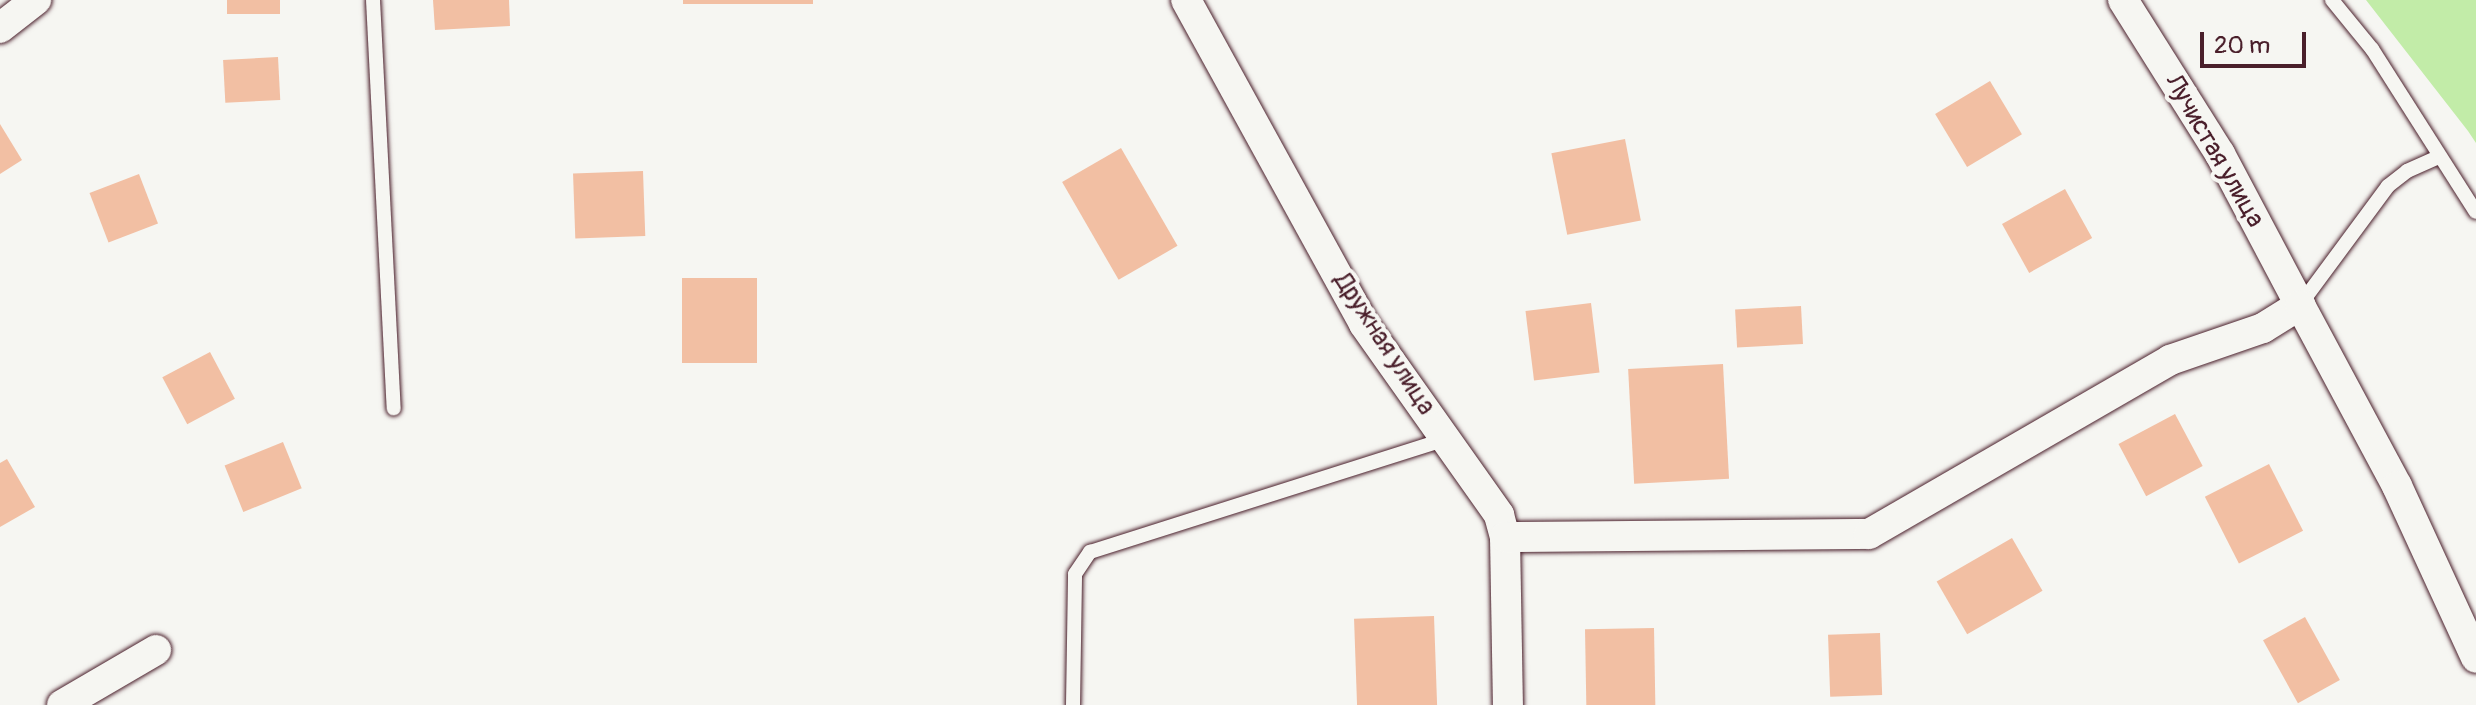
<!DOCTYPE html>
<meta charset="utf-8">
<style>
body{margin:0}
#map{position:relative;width:2476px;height:705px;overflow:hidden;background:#f6f6f2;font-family:Pangolin,sans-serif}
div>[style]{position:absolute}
.green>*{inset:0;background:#c2eca8}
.building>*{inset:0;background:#f2bfa3;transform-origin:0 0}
.roads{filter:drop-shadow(0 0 2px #4a1f2b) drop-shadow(0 0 2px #4a1f2b)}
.service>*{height:14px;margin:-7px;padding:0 7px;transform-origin:7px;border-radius:7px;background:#f6f6f2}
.minor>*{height:30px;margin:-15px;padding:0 15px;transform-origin:15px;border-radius:15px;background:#f6f6f2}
span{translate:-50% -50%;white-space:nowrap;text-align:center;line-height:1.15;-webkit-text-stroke:8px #f6f6f2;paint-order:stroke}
.street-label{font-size:26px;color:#4a1f2b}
.scale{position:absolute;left:2200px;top:32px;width:106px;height:36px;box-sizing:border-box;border:4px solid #4a1f2b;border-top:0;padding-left:10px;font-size:24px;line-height:28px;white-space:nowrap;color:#4a1f2b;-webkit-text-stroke:6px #f6f6f2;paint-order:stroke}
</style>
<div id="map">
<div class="green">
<i style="clip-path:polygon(2366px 0,2476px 0,2476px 143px,2468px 131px)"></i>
</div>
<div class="building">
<i style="left:227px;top:0;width:53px;height:14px"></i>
<i style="clip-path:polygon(433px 0,509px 0,510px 26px,435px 30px)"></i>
<i style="left:683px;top:0;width:130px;height:4px"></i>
<i style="left:278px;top:57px;width:43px;height:55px;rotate:87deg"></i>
<i style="left:1990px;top:81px;width:62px;height:64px;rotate:59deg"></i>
<i style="clip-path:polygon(0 124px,22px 160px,0 174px)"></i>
<i style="left:1625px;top:139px;width:83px;height:75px;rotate:79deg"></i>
<i style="left:1121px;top:148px;width:113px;height:68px;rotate:60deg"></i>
<i style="left:643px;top:171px;width:65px;height:70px;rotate:88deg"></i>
<i style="left:139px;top:174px;width:53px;height:53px;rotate:69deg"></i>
<i style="left:2065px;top:189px;width:56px;height:72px;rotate:61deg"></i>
<i style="left:757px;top:278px;width:85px;height:75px;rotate:90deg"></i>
<i style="left:1591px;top:303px;width:70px;height:66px;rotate:83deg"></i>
<i style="left:1801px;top:306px;width:38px;height:66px;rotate:87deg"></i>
<i style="left:210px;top:352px;width:53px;height:54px;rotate:62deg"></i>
<i style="left:1723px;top:364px;width:115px;height:95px;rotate:87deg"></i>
<i style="left:2175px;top:414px;width:59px;height:64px;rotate:62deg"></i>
<i style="left:283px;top:442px;width:50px;height:63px;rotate:68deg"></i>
<i style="clip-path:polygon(7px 459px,35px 507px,0 527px,0 463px)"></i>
<i style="left:2269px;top:464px;width:75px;height:72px;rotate:63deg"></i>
<i style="left:2012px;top:538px;width:61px;height:87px;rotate:60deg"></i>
<i style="left:1434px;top:616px;width:89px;height:80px;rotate:88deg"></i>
<i style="left:2305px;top:617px;width:72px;height:48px;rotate:61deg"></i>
<i style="left:1654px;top:628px;width:77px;height:69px;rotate:89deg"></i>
<i style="left:1880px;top:633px;width:62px;height:52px;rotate:88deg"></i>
</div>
<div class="roads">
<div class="service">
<i style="left:373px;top:0;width:409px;rotate:87.1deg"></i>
<i style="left:2332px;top:0;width:63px;rotate:50.8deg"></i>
<i style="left:2372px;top:49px;width:193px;rotate:57.5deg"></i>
<i style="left:2300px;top:305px;width:148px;rotate:-53.5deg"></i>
<i style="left:2388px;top:186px;width:24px;rotate:-38deg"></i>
<i style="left:2407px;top:171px;width:35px;rotate:-24deg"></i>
<i style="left:1073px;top:705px;width:131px;rotate:-89.1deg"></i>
<i style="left:1075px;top:574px;width:27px;rotate:-56deg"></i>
<i style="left:1090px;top:552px;width:374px;rotate:-17.6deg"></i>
</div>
<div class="minor">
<i style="left:1186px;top:0;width:370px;rotate:61.2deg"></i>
<i style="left:1364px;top:324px;width:234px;rotate:54.7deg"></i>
<i style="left:1499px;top:515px;width:23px;rotate:75deg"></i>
<i style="left:1505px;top:537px;width:168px;rotate:89deg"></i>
<i style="left:2123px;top:0;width:182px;rotate:57.8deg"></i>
<i style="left:2220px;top:154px;width:171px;rotate:62.1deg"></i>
<i style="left:0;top:28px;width:46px;rotate:-37.9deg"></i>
<i style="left:1505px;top:537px;width:364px;rotate:-0.5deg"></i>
<i style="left:1869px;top:534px;width:348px;rotate:-30deg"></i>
<i style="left:2170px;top:360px;width:98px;rotate:-19deg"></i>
<i style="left:2263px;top:328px;width:44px;rotate:-31.9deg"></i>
<i style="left:2300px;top:305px;width:205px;rotate:61.8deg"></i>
<i style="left:2397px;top:486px;width:189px;rotate:65.3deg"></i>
<i style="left:62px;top:705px;width:109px;rotate:-30.3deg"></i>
</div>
</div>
<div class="street-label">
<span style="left:2214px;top:151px;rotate:60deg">Лучистая улица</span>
<span style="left:1384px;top:344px;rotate:57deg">Дружная улица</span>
</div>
<div class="scale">20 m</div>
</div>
